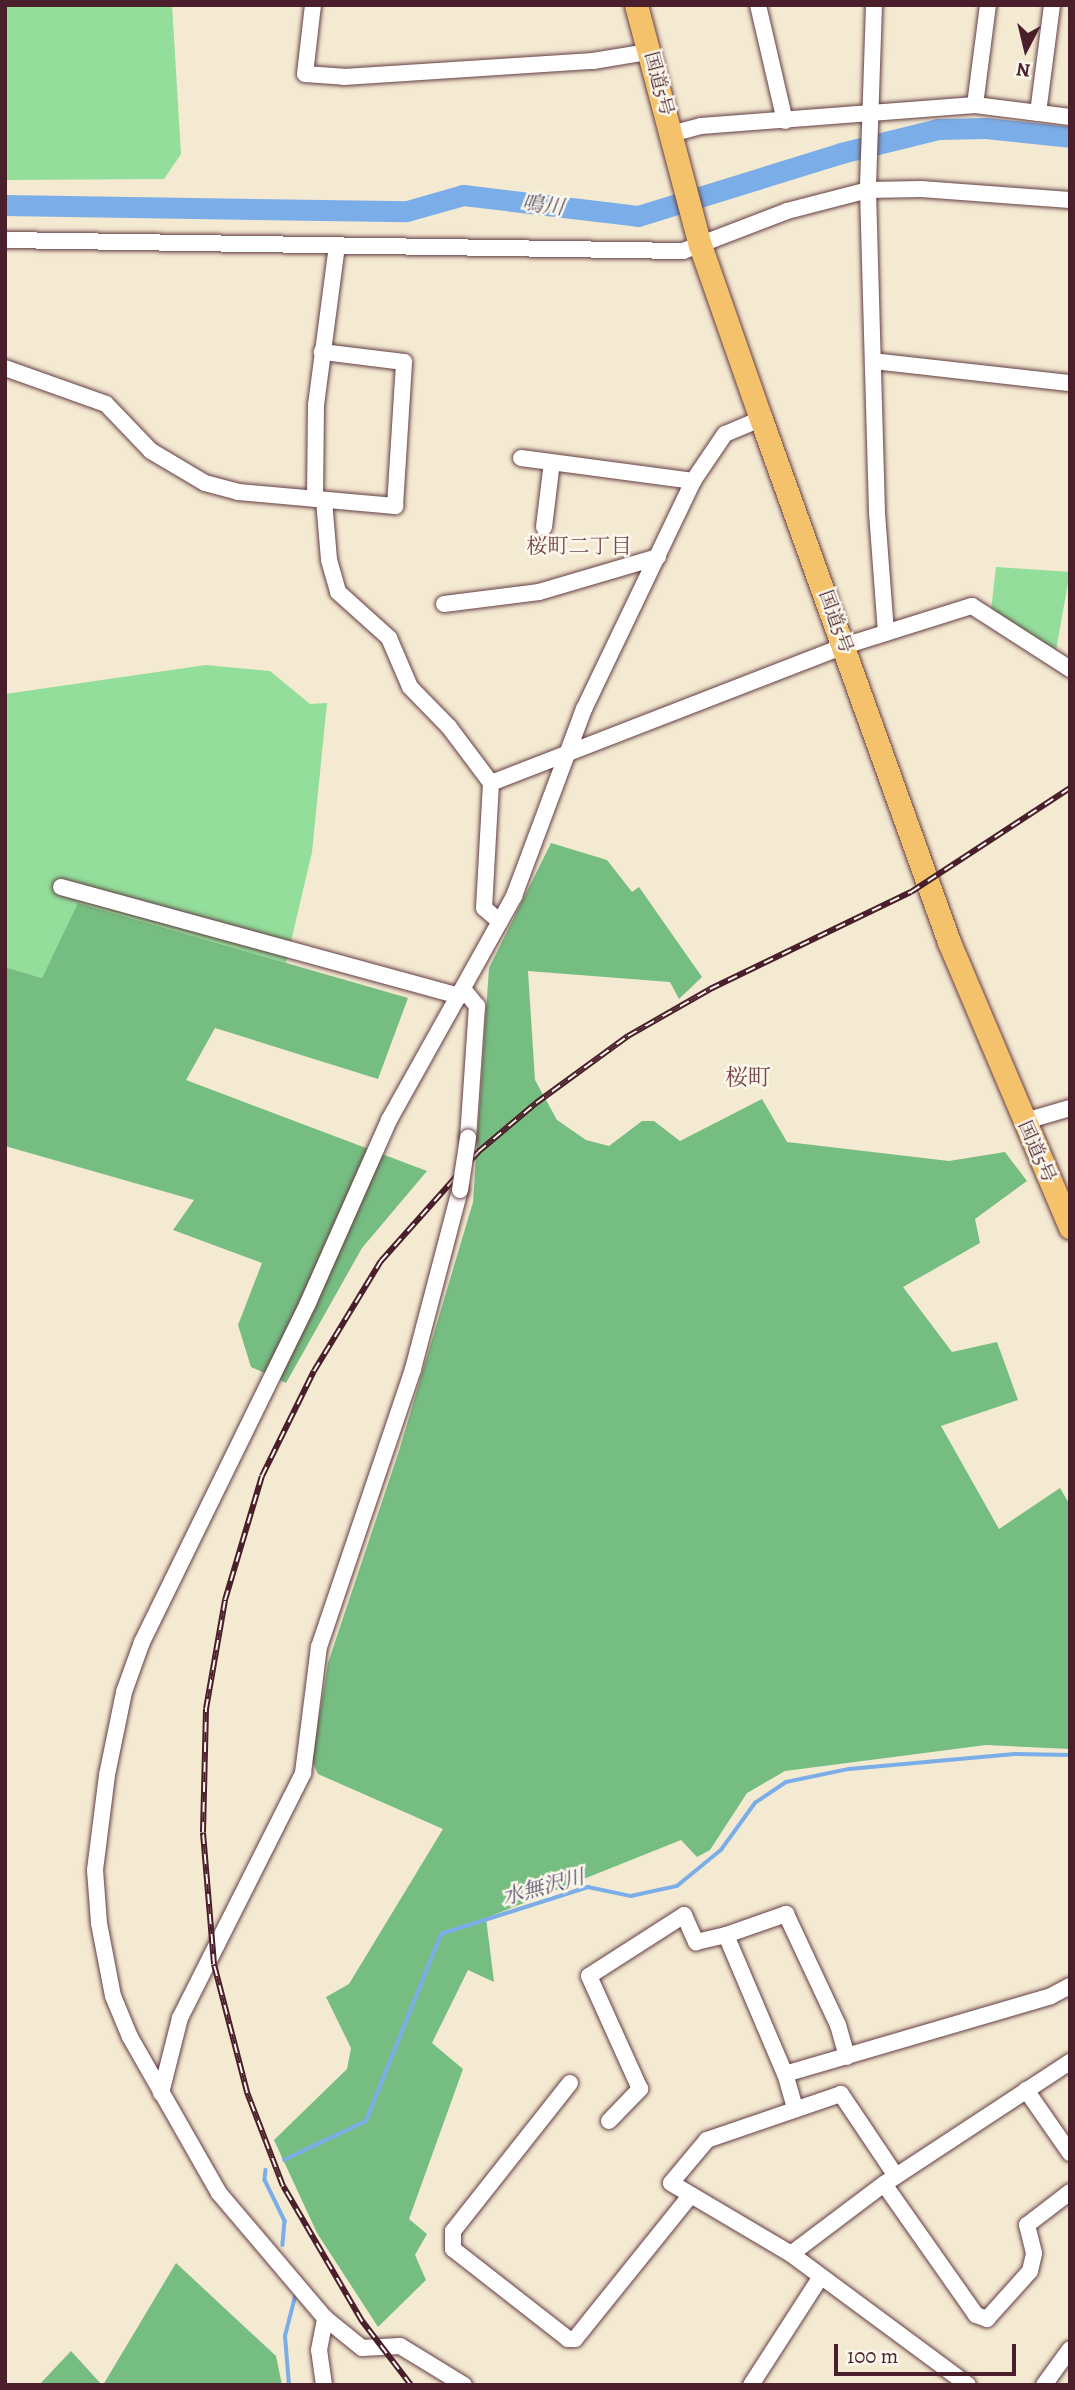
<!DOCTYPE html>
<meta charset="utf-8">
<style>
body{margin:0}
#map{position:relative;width:1075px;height:2390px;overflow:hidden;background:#f4e9d1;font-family:Alegreya,"Noto Serif JP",serif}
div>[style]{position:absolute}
.green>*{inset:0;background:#93de9a}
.forest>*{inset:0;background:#76bd82}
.stream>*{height:3.5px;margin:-1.75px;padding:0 1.75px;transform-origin:1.75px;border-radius:1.75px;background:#7baee8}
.river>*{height:21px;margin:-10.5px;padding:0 10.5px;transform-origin:10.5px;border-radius:10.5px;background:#7baee8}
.roads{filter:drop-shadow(0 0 2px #643d44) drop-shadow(0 0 2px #643d44)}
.minor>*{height:16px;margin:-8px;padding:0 8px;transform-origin:8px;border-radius:8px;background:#fff}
.highway>*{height:23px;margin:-11.5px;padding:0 11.5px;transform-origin:11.5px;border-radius:11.5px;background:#f4c26a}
.rail>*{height:6px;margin-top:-3px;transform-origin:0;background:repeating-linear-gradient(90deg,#fbf7ec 0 10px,#4a1f2b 0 20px);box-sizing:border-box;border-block:2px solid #4a1f2b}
.bridges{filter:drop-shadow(0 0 2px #643d44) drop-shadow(0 0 2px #643d44)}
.minor-bridge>*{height:16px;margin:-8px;padding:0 8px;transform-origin:8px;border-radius:8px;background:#fff}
span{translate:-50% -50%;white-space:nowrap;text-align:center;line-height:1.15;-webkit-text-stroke:5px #fbf7ec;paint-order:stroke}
.street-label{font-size:19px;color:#4a1f2b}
.water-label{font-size:21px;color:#5b516d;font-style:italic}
.neighbourhood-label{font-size:21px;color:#7a494c}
.quarter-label{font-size:23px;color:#7a494c}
.frame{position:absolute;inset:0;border:7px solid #4a1f2b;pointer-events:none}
.north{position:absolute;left:991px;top:14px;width:70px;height:70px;-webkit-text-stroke:5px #fbf7ec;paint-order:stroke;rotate:187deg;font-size:19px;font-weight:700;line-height:28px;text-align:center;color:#4a1f2b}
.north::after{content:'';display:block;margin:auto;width:24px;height:32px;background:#4a1f2b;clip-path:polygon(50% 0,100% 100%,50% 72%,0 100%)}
.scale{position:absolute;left:834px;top:2344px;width:182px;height:32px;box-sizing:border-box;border:4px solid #4a1f2b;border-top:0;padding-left:9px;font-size:21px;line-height:24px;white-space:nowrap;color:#4a1f2b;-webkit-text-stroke:5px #fbf7ec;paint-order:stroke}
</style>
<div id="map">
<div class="green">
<i style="clip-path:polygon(5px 5px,172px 5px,181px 154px,164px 179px,5px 180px)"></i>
<i style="clip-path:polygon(996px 567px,1070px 572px,1056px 650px,991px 610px)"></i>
<i style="clip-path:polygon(206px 665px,270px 671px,310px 704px,327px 703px,312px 852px,286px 963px,79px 903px,42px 978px,5px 967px,5px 694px)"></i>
</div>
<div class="forest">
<i style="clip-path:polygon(551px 843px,607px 860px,632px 892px,639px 887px,702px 977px,679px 999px,670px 982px,528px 971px,535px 1080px,557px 1120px,586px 1140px,609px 1146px,642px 1121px,654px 1121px,680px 1141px,762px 1099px,787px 1142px,949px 1161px,1005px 1152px,1027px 1181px,975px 1219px,980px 1243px,903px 1287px,952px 1352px,997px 1342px,1018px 1400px,941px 1426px,999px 1529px,1060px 1488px,1070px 1505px,1070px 1749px,986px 1745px,785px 1771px,747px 1793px,710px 1850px,697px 1857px,681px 1840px,486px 1918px,494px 1982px,468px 1970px,432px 2043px,463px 2069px,409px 2219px,427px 2234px,415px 2255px,426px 2280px,378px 2327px,317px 2233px,274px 2140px,347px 2069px,351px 2048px,326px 1997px,349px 1984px,443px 1829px,318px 1774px,312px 1761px,328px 1663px,399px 1451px,473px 1202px,489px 968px)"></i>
<i style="clip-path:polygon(78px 903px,408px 998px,378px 1079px,215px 1028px,186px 1080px,427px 1171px,362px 1248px,286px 1383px,251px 1367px,238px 1325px,262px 1263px,173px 1230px,194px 1200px,5px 1146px,5px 967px,42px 978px)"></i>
<i style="clip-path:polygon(176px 2263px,276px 2356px,282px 2385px,103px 2385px)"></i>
<i style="clip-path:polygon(71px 2351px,102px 2385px,39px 2385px)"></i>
</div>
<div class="stream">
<i style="left:284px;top:2160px;width:91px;rotate:-25.4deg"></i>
<i style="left:366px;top:2121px;width:201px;rotate:-68.1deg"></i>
<i style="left:441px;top:1934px;width:154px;rotate:-17.7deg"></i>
<i style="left:588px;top:1887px;width:44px;rotate:11.8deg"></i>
<i style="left:631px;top:1896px;width:47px;rotate:-12.3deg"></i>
<i style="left:677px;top:1886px;width:57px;rotate:-39.3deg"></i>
<i style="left:721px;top:1850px;width:58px;rotate:-54.1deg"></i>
<i style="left:755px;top:1803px;width:37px;rotate:-34deg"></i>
<i style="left:786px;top:1782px;width:64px;rotate:-11.7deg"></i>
<i style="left:849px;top:1769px;width:166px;rotate:-5.2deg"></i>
<i style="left:1014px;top:1754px;width:56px;rotate:1deg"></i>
<i style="left:266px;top:2170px;width:10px;rotate:96deg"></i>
<i style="left:265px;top:2180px;width:46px;rotate:64deg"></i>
<i style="left:285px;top:2221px;width:24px;rotate:95deg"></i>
<i style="left:289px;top:2385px;width:49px;rotate:-94.7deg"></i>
<i style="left:285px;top:2336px;width:40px;rotate:-75.6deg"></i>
</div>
<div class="river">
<i style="left:5px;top:205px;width:402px;rotate:0.9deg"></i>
<i style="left:407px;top:211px;width:58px;rotate:-15.9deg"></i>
<i style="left:463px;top:195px;width:176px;rotate:6.8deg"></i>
<i style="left:638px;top:216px;width:213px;rotate:-17.2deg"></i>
<i style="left:841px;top:153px;width:100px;rotate:-13.9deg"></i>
<i style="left:938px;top:129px;width:48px;rotate:-1.2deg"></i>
<i style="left:986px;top:128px;width:84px;rotate:6.1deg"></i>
</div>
<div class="roads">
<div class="minor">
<i style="left:313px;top:5px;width:69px;rotate:96.6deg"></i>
<i style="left:305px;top:74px;width:39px;rotate:4deg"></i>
<i style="left:344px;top:77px;width:250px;rotate:-3.7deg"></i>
<i style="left:593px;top:61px;width:56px;rotate:-9.3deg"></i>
<i style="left:758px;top:5px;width:119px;rotate:76.9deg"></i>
<i style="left:874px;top:5px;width:185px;rotate:91.9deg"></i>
<i style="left:868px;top:190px;width:323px;rotate:88.4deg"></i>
<i style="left:877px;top:513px;width:120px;rotate:85.7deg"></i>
<i style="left:975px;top:105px;width:101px;rotate:-82.6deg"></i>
<i style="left:1038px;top:113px;width:109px;rotate:-82.6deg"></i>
<i style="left:671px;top:134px;width:31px;rotate:-15deg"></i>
<i style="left:701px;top:126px;width:275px;rotate:-4.4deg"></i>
<i style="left:975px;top:105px;width:96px;rotate:7.2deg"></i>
<i style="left:5px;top:240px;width:678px;rotate:0.93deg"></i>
<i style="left:683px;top:251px;width:111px;rotate:-21deg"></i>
<i style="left:787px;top:211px;width:84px;rotate:-14.5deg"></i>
<i style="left:868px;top:190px;width:53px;rotate:-1.1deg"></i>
<i style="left:921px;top:189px;width:149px;rotate:4.2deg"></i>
<i style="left:873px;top:361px;width:198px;rotate:6.4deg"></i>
<i style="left:5px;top:368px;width:107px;rotate:19.6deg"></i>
<i style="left:106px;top:404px;width:65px;rotate:46.2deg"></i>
<i style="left:151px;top:451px;width:63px;rotate:30.7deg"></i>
<i style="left:205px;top:483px;width:34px;rotate:15deg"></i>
<i style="left:238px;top:492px;width:158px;rotate:5.1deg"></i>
<i style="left:395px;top:506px;width:144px;rotate:-86.4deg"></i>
<i style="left:404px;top:362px;width:83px;rotate:-173deg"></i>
<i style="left:521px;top:458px;width:174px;rotate:7.6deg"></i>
<i style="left:315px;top:499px;width:94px;rotate:-89.4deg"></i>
<i style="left:316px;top:405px;width:160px;rotate:-82.5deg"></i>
<i style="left:324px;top:500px;width:60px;rotate:85.2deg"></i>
<i style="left:329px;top:560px;width:33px;rotate:74deg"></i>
<i style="left:338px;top:592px;width:69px;rotate:42deg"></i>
<i style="left:389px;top:638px;width:53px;rotate:66.8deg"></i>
<i style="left:410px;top:687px;width:56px;rotate:45.7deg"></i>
<i style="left:449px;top:727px;width:70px;rotate:53.1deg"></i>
<i style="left:491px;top:783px;width:125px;rotate:93.2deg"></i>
<i style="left:484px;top:908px;width:21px;rotate:41deg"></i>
<i style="left:544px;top:527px;width:65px;rotate:-83deg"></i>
<i style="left:444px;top:604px;width:96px;rotate:-7.2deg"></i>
<i style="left:539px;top:592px;width:124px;rotate:-16.4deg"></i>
<i style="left:491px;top:783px;width:379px;rotate:-21.2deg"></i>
<i style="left:844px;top:646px;width:134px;rotate:-17.4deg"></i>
<i style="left:972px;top:606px;width:117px;rotate:32.7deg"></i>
<i style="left:61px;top:887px;width:414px;rotate:15.3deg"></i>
<i style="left:464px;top:990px;width:21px;rotate:51deg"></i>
<i style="left:477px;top:1006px;width:132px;rotate:93.9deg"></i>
<i style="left:1022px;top:1122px;width:50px;rotate:-16.3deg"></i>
<i style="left:785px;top:2074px;width:277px;rotate:-16.3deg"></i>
<i style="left:1051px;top:1996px;width:21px;rotate:-28deg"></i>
<i style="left:570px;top:2083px;width:189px;rotate:128.3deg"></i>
<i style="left:453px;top:2231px;width:18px;rotate:90deg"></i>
<i style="left:453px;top:2249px;width:146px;rotate:38deg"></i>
<i style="left:568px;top:2339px;width:7px"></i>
<i style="left:575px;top:2339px;width:184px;rotate:-51.2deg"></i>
<i style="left:1026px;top:2090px;width:77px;rotate:55.1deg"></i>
<i style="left:161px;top:2093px;width:77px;rotate:-75.8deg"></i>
<i style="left:180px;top:2018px;width:274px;rotate:-63.3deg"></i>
<i style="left:303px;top:1773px;width:127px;rotate:-82.8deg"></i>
<i style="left:319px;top:1647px;width:293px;rotate:-71.3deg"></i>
<i style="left:413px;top:1369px;width:185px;rotate:-75.3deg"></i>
<i style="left:795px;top:2108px;width:35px;rotate:-106deg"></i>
<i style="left:785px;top:2074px;width:151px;rotate:-113deg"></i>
<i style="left:726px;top:1935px;width:64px;rotate:-19.3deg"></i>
<i style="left:786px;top:1914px;width:123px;rotate:64.9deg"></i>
<i style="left:838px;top:2025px;width:33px;rotate:74deg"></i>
<i style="left:609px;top:2121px;width:45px;rotate:-45.9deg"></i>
<i style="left:640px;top:2089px;width:124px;rotate:-114.3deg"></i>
<i style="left:589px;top:1976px;width:113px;rotate:-32.7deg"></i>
<i style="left:684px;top:1915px;width:30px;rotate:66deg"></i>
<i style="left:696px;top:1942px;width:31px;rotate:-13deg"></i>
<i style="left:896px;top:2176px;width:99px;rotate:-123.9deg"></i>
<i style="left:841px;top:2094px;width:142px;rotate:161.1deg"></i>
<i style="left:707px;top:2140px;width:56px;rotate:129.9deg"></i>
<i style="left:671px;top:2183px;width:139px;rotate:30.6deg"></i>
<i style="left:791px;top:2254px;width:220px;rotate:36.5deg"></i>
<i style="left:884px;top:2184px;width:160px;rotate:54.9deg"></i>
<i style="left:976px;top:2315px;width:12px;rotate:20deg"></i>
<i style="left:987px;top:2319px;width:64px;rotate:-48.1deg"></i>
<i style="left:1030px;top:2271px;width:18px;rotate:-77deg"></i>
<i style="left:1034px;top:2253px;width:29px;rotate:-104deg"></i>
<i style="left:1027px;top:2225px;width:54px;rotate:-37.5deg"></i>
<i style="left:791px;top:2254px;width:116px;rotate:-37deg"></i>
<i style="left:884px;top:2184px;width:222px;rotate:-33.3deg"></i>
<i style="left:324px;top:2385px;width:35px;rotate:-98deg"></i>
<i style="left:319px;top:2350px;width:33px;rotate:-79deg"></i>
<i style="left:464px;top:2385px;width:75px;rotate:-148.6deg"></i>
<i style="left:400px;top:2346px;width:38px;rotate:177deg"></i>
<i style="left:362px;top:2348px;width:48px;rotate:-141deg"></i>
<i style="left:325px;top:2318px;width:164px;rotate:-130.3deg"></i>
<i style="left:219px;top:2193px;width:180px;rotate:-119.7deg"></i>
<i style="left:130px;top:2037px;width:44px;rotate:-112.5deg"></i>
<i style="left:113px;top:1996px;width:74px;rotate:-100.9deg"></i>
<i style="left:99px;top:1923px;width:53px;rotate:-94.3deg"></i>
<i style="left:95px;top:1870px;width:96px;rotate:-82.8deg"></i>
<i style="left:107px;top:1775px;width:85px;rotate:-78.4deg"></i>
<i style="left:124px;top:1692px;width:53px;rotate:-70.2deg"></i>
<i style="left:142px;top:1642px;width:377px;rotate:-63.9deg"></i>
<i style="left:308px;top:1303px;width:200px;rotate:-66.1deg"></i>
<i style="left:389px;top:1120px;width:257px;rotate:-60.8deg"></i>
<i style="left:514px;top:896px;width:200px;rotate:-69.5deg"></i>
<i style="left:584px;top:709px;width:253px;rotate:-64.4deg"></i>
<i style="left:693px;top:481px;width:57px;rotate:-55.8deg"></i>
<i style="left:725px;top:434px;width:39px;rotate:-23deg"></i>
<i style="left:751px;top:2385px;width:127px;rotate:-57.2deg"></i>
<i style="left:1044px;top:2385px;width:44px;rotate:-54.2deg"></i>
</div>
<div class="highway">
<i style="left:636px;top:5px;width:248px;rotate:75.1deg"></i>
<i style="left:700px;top:245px;width:184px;rotate:70.7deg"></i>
<i style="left:761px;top:419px;width:556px;rotate:70.23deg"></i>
<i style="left:949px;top:942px;width:310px;rotate:67deg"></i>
</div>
</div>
<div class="rail">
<i style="left:411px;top:2385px;width:81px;rotate:-127.4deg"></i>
<i style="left:362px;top:2321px;width:156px;rotate:-120.3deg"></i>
<i style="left:283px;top:2186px;width:101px;rotate:-111deg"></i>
<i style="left:247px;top:2092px;width:132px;rotate:-104.5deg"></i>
<i style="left:214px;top:1964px;width:132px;rotate:-94.8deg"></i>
<i style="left:203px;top:1832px;width:123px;rotate:-88.6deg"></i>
<i style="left:206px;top:1709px;width:111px;rotate:-80.1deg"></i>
<i style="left:225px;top:1600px;width:129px;rotate:-73.4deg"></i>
<i style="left:262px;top:1476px;width:117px;rotate:-63.7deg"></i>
<i style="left:314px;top:1371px;width:129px;rotate:-58.7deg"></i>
<i style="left:381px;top:1261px;width:146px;rotate:-48.3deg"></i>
<i style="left:478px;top:1152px;width:76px;rotate:-40.2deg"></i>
<i style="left:536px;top:1103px;width:114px;rotate:-36.1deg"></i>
<i style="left:628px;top:1036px;width:95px;rotate:-29.8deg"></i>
<i style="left:710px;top:989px;width:223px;rotate:-25.8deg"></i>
<i style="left:911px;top:892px;width:190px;rotate:-33.2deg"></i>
</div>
<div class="bridges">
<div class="minor-bridge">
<i style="left:460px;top:1190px;width:53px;rotate:-81.3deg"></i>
</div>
</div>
<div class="street-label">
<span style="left:658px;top:84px;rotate:75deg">国道5号</span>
<span style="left:835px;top:622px;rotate:70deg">国道5号</span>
<span style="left:1036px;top:1152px;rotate:66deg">国道5号</span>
</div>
<div class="water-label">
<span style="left:543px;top:205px;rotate:7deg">鳴川</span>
<span style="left:543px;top:1887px;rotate:-15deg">水無沢川</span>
</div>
<div class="neighbourhood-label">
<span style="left:579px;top:546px">桜町二丁目</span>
</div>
<div class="quarter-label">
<span style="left:748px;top:1078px">桜町</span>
</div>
<div class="frame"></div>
<div class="north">N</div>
<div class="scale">100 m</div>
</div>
